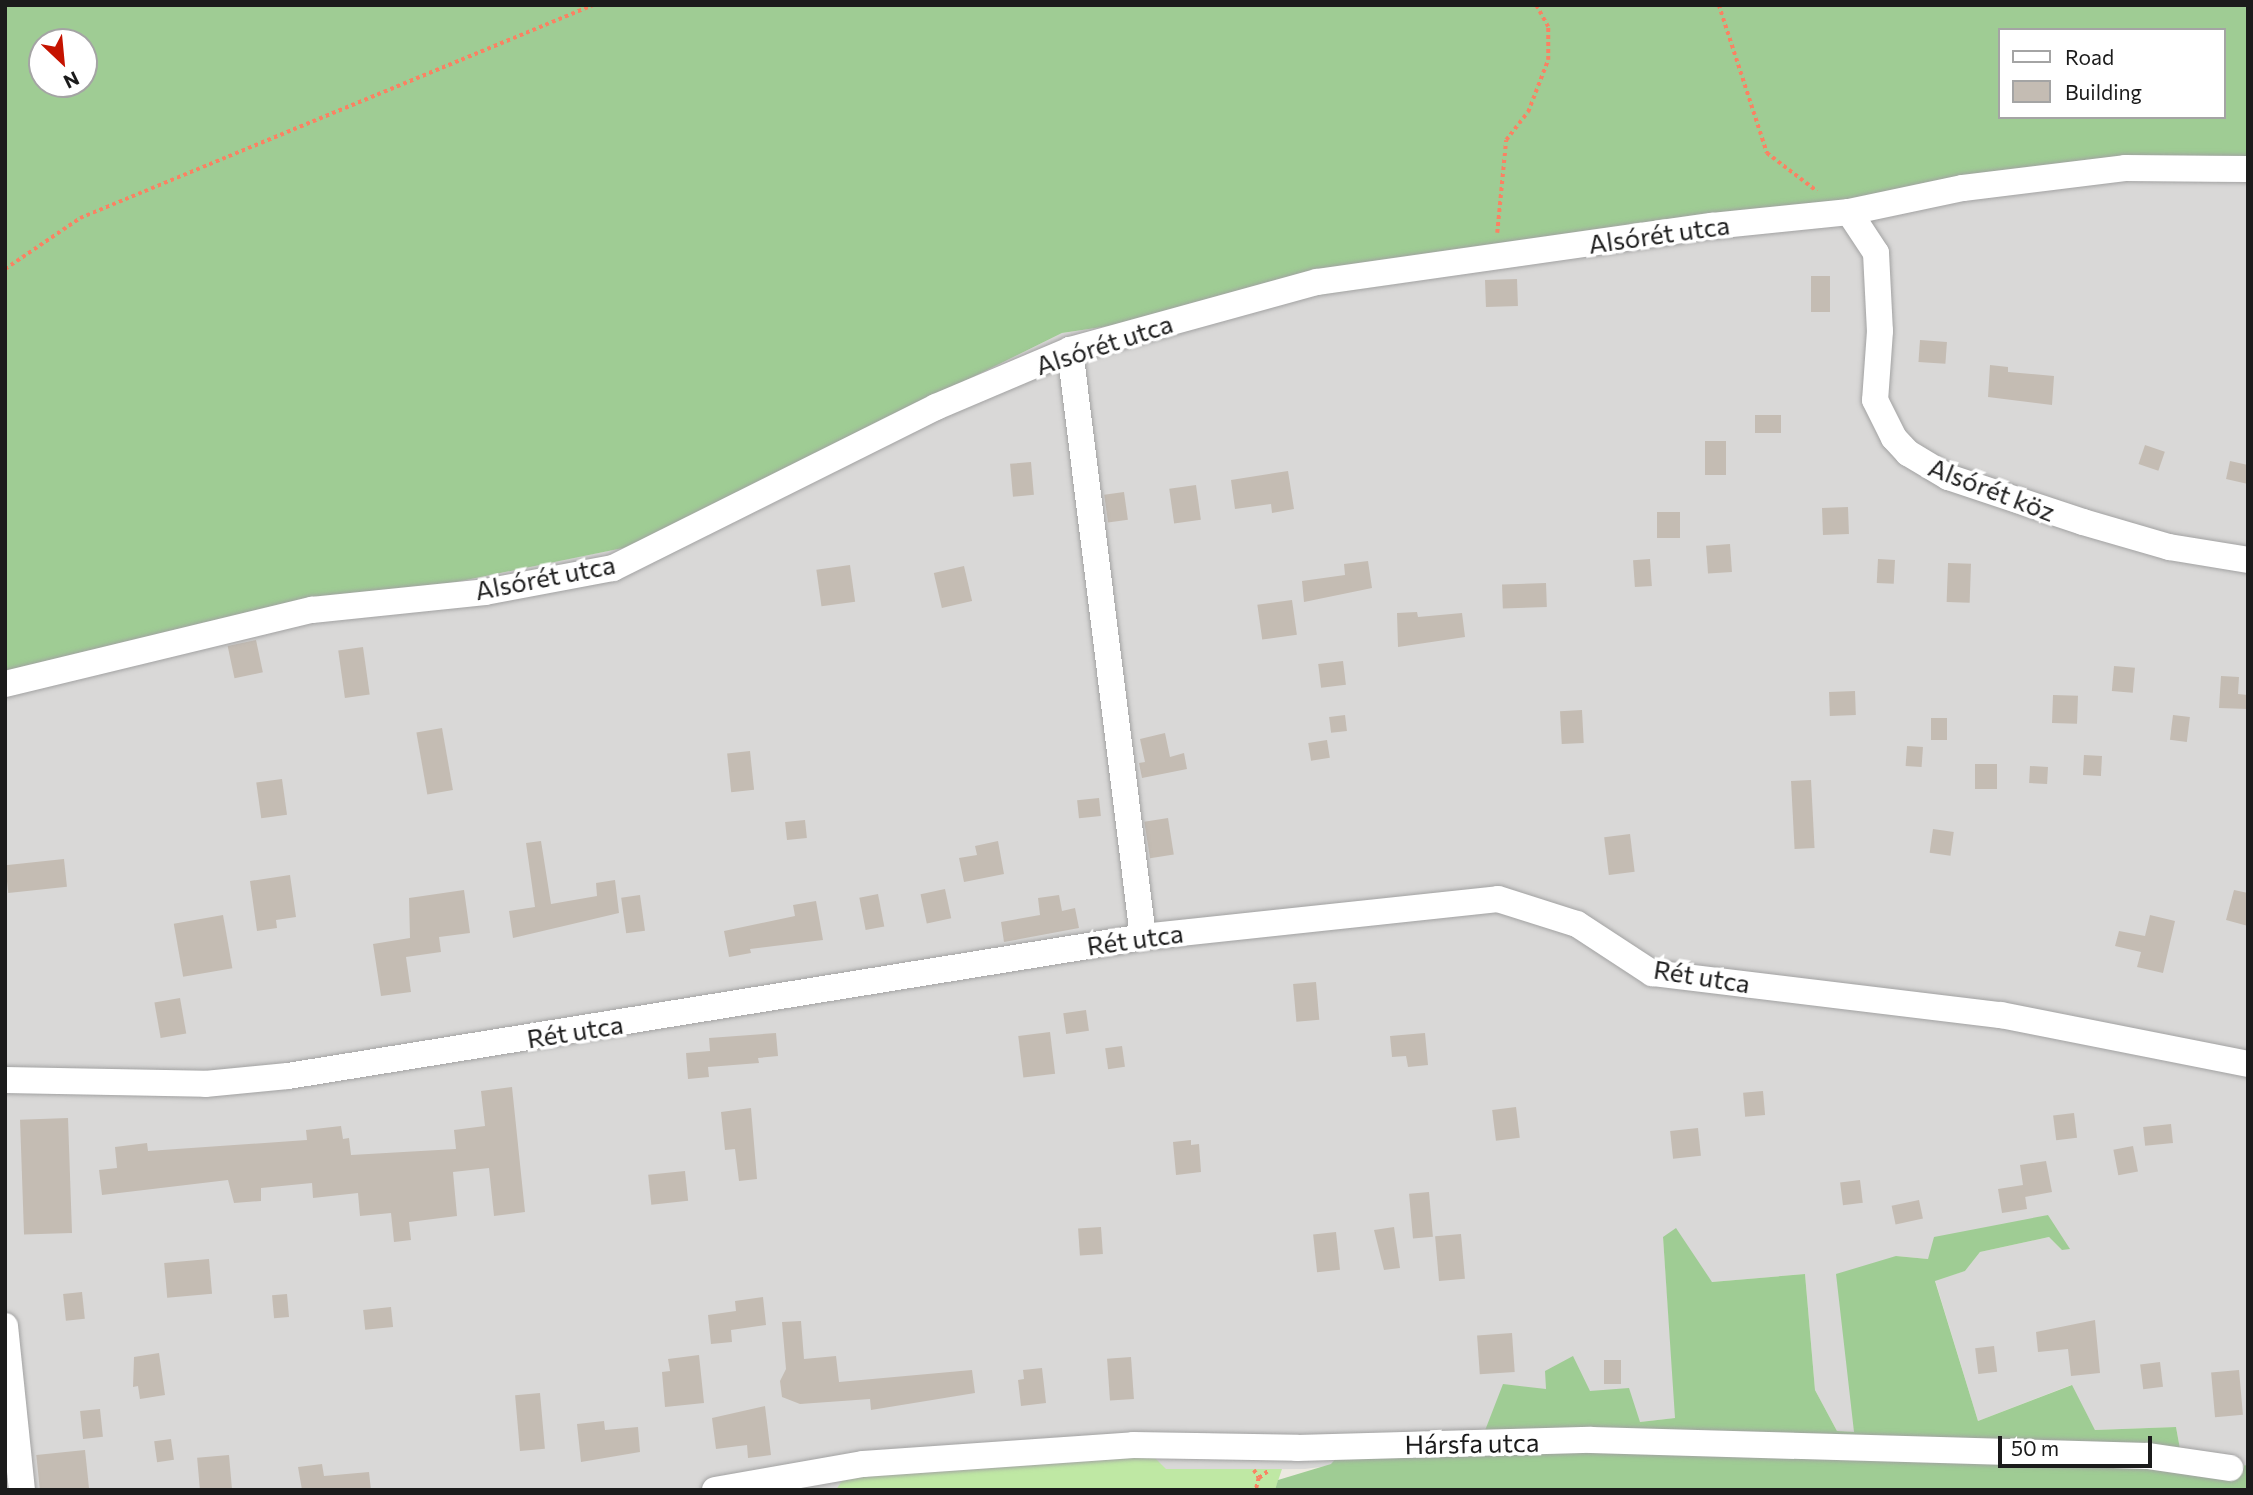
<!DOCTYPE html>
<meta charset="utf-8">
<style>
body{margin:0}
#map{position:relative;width:2253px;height:1495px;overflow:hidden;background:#ece9e0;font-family:Commissioner,sans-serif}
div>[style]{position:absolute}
.residential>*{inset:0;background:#d9d8d7}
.grass>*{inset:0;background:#bfe8a4}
.forest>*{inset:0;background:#9fcc94}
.building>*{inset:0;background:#c4bcb3;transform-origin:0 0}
.path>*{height:3.5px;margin-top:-1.75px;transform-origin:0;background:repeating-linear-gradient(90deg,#fa8263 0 3.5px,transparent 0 7px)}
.roads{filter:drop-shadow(0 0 2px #a2a2a2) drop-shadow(0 0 2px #a2a2a2)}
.minor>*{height:26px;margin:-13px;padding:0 13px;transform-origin:13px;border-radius:13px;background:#fff}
span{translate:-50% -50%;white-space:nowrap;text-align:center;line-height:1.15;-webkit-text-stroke:7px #fff;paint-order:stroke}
.street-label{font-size:26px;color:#1b1b1b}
.frame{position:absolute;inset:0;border:7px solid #1b1b1b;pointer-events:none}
.legend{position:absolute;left:1998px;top:28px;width:228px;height:91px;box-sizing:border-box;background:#fff;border:2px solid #a4a4a4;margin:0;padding:9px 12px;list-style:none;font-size:21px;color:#1b1b1b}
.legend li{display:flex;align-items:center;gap:14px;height:35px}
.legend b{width:35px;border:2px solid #a4a4a4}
.north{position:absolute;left:28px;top:28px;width:70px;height:70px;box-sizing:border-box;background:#fff;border:2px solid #a4a4a4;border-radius:50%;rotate:154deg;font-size:19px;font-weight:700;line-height:28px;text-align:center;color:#1b1b1b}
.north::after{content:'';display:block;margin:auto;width:24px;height:32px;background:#c51300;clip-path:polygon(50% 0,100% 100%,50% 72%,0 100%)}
.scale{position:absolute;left:1998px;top:1436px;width:154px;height:32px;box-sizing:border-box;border:4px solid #1b1b1b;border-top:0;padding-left:9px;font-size:21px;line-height:24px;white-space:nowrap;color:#1b1b1b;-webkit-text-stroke:5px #fff;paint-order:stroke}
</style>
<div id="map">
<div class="residential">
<i style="clip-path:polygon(2248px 157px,2248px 1465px,2184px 1471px,2176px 1427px,2095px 1430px,2071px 1385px,1978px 1421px,1935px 1280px,1965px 1271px,1980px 1252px,2049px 1237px,2062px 1250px,2048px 1215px,1928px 1259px,1896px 1256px,1854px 1432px,1837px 1431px,1815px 1390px,1805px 1274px,1712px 1282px,1663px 1237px,1676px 1418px,1640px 1422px,1590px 1391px,1547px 1389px,1479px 1446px,1305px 1469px,849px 1471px,836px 1490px,795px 1490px,786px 1485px,750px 1490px,5px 1490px,5px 674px,627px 547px,1062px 333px)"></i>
</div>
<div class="grass">
<i style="clip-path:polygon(1143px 1446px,1166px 1469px,1282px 1469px,1275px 1490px,836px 1490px,848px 1471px)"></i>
</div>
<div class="forest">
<i style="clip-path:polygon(evenodd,5px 5px,2248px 5px,2248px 157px,1062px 333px,628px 547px,5px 674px,5px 5px,1999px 30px,2223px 30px,2223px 117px,1999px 117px,1999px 30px,5px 5px,42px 42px,84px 42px,84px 84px,42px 84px,42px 42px)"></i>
<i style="clip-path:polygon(2048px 1215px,2070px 1249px,2062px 1250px,2049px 1237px,1980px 1252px,1965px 1271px,1935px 1281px,1978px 1421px,2072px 1385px,2095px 1430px,2176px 1427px,2184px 1471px,2248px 1465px,2248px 1490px,1275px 1490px,1278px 1480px,1331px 1464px,1345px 1448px,1479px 1446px,1503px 1384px,1546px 1389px,1545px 1371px,1573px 1356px,1590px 1391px,1629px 1388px,1640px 1422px,1675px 1418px,1663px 1237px,1676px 1228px,1712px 1282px,1805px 1274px,1815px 1390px,1837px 1431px,1854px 1432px,1836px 1274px,1896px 1256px,1928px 1259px,1934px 1237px)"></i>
</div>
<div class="building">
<i style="left:1811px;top:276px;width:19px;height:36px"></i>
<i style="left:1517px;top:279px;width:27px;height:32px;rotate:88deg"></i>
<i style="left:1920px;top:340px;width:27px;height:22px;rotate:4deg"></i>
<i style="clip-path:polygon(1990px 365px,2008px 367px,2008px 372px,2054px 376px,2052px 405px,1988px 397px)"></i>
<i style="left:1755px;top:415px;width:26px;height:18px"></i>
<i style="left:1726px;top:441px;width:34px;height:21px;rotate:90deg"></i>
<i style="left:2145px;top:445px;width:21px;height:20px;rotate:19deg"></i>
<i style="clip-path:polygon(2230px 461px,2248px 465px,2248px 484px,2226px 479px)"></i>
<i style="left:1031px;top:462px;width:33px;height:21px;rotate:85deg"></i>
<i style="clip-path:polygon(1288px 471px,1294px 509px,1272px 513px,1271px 504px,1235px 509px,1231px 480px)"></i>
<i style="left:1196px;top:485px;width:35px;height:27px;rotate:82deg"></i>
<i style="left:1124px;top:492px;width:28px;height:20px;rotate:82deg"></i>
<i style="left:1848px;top:507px;width:27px;height:26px;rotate:88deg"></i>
<i style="left:1680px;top:512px;width:26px;height:23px;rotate:90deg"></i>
<i style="left:1730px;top:544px;width:28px;height:24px;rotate:86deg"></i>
<i style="left:1650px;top:559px;width:27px;height:17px;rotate:86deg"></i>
<i style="left:1878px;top:559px;width:17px;height:24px;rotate:3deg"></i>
<i style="clip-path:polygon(1368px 561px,1372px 588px,1304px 602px,1302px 581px,1345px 575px,1344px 564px)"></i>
<i style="left:1948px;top:563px;width:23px;height:39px;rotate:2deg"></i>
<i style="left:850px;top:565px;width:37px;height:34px;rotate:82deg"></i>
<i style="left:964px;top:566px;width:36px;height:31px;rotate:77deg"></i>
<i style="left:1546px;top:583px;width:24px;height:44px;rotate:88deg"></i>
<i style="left:1292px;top:600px;width:35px;height:35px;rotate:82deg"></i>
<i style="clip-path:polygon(1417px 612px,1418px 617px,1462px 613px,1465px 637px,1398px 647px,1397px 613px)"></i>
<i style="left:256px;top:640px;width:33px;height:29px;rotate:78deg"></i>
<i style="left:363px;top:647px;width:48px;height:25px;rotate:82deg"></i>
<i style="left:1343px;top:661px;width:24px;height:25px;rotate:83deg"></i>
<i style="left:2114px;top:666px;width:21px;height:25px;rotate:5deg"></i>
<i style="clip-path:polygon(2221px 676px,2239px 677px,2238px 694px,2248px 695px,2248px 709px,2219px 708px)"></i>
<i style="left:1855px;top:691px;width:24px;height:26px;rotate:88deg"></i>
<i style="left:2053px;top:695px;width:25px;height:28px;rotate:2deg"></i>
<i style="left:1582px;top:710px;width:33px;height:22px;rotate:87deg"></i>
<i style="left:1345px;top:715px;width:16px;height:16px;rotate:83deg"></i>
<i style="left:2173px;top:715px;width:17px;height:25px;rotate:7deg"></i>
<i style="left:1931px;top:718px;width:16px;height:22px"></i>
<i style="left:442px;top:728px;width:63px;height:26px;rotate:80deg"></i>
<i style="clip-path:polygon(1165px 733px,1170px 757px,1184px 753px,1187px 769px,1142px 778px,1139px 763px,1145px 762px,1140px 739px)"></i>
<i style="left:1327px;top:740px;width:18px;height:19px;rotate:81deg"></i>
<i style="left:1907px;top:746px;width:16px;height:20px;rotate:4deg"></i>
<i style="left:750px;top:751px;width:39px;height:23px;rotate:84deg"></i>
<i style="left:2084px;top:755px;width:18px;height:20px;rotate:3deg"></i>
<i style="left:1975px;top:764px;width:22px;height:25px"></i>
<i style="left:2030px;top:766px;width:18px;height:17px;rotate:3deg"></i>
<i style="left:282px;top:779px;width:36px;height:26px;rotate:82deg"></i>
<i style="left:1811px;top:780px;width:68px;height:20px;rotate:87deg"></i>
<i style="left:1099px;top:798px;width:18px;height:22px;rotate:84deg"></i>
<i style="left:1168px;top:818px;width:37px;height:24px;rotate:81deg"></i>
<i style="left:805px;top:820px;width:18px;height:20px;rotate:84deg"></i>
<i style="left:1933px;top:829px;width:21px;height:24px;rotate:8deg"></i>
<i style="left:1630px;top:834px;width:38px;height:26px;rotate:83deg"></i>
<i style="clip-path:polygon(541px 841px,551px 904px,597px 896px,596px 883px,615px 880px,619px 913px,513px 938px,509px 911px,535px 907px,526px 843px)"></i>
<i style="clip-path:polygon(998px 841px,1004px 874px,964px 882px,959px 858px,977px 855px,975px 846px)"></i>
<i style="left:64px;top:859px;width:28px;height:59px;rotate:84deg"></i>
<i style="clip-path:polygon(290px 875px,296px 917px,276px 920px,277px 928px,257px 931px,250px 881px)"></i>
<i style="left:945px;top:889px;width:30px;height:25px;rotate:78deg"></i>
<i style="clip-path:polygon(464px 890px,470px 933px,439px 937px,441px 952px,406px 957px,411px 992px,381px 996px,373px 944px,410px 938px,409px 898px)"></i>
<i style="clip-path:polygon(2234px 890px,2248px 893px,2248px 926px,2226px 920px)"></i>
<i style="left:878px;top:894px;width:33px;height:19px;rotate:79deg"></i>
<i style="left:640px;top:895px;width:36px;height:19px;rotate:82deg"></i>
<i style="clip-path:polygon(1059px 895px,1062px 911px,1075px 908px,1079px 928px,1004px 942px,1001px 922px,1040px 915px,1038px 898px)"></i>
<i style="clip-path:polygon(816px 901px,823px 940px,750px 949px,751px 953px,729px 957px,724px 931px,795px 916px,793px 905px)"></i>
<i style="left:223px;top:915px;width:54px;height:50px;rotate:80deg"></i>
<i style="clip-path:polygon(2150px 915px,2175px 921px,2163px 973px,2137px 967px,2141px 952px,2115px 946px,2119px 931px,2145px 936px)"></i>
<i style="left:1316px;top:982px;width:38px;height:23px;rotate:85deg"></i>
<i style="left:180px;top:998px;width:36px;height:26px;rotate:80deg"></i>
<i style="left:1086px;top:1010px;width:21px;height:23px;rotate:82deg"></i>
<i style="left:1050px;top:1032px;width:42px;height:32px;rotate:83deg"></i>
<i style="clip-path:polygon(776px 1033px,778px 1056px,758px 1058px,759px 1063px,708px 1067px,709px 1077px,688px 1079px,686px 1053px,710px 1051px,709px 1038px)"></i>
<i style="clip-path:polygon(1425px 1033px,1428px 1065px,1408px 1067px,1406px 1056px,1392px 1057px,1390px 1036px)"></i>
<i style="left:1122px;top:1046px;width:21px;height:17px;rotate:82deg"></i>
<i style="clip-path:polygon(512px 1087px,525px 1212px,494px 1216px,489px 1168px,453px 1172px,457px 1216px,409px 1222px,411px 1240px,394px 1242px,391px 1213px,360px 1216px,358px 1193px,313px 1198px,312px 1183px,261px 1188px,261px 1201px,234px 1203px,228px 1180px,102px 1195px,99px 1170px,117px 1168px,115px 1147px,147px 1143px,148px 1151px,307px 1140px,306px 1130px,341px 1126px,343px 1139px,349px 1138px,351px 1155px,456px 1149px,454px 1130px,485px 1126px,481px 1091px)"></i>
<i style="left:1763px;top:1091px;width:24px;height:20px;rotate:85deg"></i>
<i style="left:1516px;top:1107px;width:31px;height:24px;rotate:83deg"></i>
<i style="clip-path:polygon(751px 1108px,757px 1179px,739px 1181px,735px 1149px,725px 1150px,721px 1112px)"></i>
<i style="left:2074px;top:1113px;width:25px;height:21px;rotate:83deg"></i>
<i style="left:68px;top:1118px;width:115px;height:48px;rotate:88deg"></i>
<i style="left:2171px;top:1124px;width:19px;height:28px;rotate:84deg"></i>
<i style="left:1698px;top:1128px;width:28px;height:28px;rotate:84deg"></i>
<i style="clip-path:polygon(1191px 1140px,1191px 1145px,1199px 1144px,1201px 1172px,1176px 1175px,1173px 1142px)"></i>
<i style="left:2133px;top:1146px;width:26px;height:20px;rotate:79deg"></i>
<i style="clip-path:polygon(2046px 1161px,2052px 1192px,2025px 1197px,2024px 1189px,2027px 1209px,2002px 1213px,1998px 1189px,2023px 1185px,2020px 1165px)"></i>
<i style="left:685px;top:1171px;width:30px;height:37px;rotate:84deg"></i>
<i style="left:1860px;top:1180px;width:23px;height:20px;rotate:83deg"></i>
<i style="left:1429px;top:1192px;width:45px;height:20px;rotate:85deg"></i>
<i style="left:1919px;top:1200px;width:19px;height:28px;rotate:78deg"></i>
<i style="left:1101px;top:1227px;width:27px;height:23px;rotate:86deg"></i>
<i style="clip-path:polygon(1394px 1227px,1400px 1268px,1384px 1270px,1374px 1230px)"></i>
<i style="left:1336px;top:1232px;width:38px;height:23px;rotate:84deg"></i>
<i style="left:1461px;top:1234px;width:45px;height:26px;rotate:85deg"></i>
<i style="left:209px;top:1259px;width:35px;height:45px;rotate:85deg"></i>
<i style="left:82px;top:1292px;width:27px;height:19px;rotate:84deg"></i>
<i style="left:287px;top:1294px;width:23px;height:15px;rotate:85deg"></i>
<i style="clip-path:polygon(763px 1297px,766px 1325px,731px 1330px,732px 1342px,711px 1344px,708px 1315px,736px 1311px,735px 1301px)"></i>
<i style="left:391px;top:1307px;width:20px;height:28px;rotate:84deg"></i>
<i style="clip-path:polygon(2095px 1320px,2100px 1373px,2071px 1376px,2068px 1349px,2038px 1352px,2036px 1332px)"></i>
<i style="clip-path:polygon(801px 1321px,804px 1359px,836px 1356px,839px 1382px,972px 1370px,975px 1393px,871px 1410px,870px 1399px,800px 1404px,782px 1397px,780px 1381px,786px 1369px,782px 1322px)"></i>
<i style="left:1512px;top:1333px;width:39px;height:35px;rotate:86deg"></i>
<i style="left:1994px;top:1346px;width:26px;height:19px;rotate:83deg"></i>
<i style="clip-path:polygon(159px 1353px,165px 1395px,140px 1399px,138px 1386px,133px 1387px,134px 1357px)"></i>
<i style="clip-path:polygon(699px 1355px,704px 1403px,665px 1407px,662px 1372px,670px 1371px,668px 1359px)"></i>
<i style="left:1131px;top:1357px;width:42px;height:24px;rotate:86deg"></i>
<i style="left:1604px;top:1360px;width:17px;height:24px"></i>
<i style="left:2160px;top:1362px;width:25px;height:20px;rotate:83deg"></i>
<i style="clip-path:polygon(1042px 1368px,1046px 1403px,1021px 1406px,1018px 1380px,1024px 1379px,1023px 1370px)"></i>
<i style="left:2239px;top:1370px;width:45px;height:28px;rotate:85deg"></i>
<i style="left:540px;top:1393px;width:56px;height:25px;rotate:85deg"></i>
<i style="clip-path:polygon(765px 1406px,771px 1455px,748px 1458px,747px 1445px,716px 1449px,712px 1418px)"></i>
<i style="left:100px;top:1409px;width:28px;height:20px;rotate:84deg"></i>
<i style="clip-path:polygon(604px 1421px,605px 1430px,638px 1427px,640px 1452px,581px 1462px,577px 1424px)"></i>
<i style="left:171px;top:1439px;width:21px;height:17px;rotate:82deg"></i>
<i style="left:85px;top:1450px;width:40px;height:49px;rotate:84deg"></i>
<i style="left:229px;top:1455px;width:35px;height:32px;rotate:85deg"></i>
<i style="clip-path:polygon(322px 1464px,324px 1476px,369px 1472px,371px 1490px,302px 1490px,298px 1467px)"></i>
</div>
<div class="path">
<i style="left:1719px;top:5px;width:156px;rotate:72deg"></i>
<i style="left:1767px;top:153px;width:63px;rotate:37.2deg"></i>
<i style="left:1497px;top:233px;width:93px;rotate:-84.5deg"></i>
<i style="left:1506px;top:140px;width:36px;rotate:-52deg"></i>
<i style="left:1528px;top:112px;width:56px;rotate:-69deg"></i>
<i style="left:1548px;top:60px;width:33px;rotate:-90deg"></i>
<i style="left:1548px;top:27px;width:25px;rotate:-119deg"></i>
<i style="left:5px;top:269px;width:91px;rotate:-34.2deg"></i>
<i style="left:80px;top:218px;width:555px;rotate:-22.55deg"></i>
<i style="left:1254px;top:1470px;width:9px;rotate:58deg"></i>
<i style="left:1259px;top:1478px;width:12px;rotate:104deg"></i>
<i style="left:1259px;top:1478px;width:11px;rotate:-38deg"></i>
</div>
<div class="roads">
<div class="minor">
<i style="left:1849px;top:212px;width:49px;rotate:56.6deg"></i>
<i style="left:1876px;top:253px;width:78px;rotate:87.1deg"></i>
<i style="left:1880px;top:331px;width:69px;rotate:94.1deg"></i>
<i style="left:1875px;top:400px;width:42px;rotate:63.4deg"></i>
<i style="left:1894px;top:438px;width:21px;rotate:47deg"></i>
<i style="left:1908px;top:453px;width:47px;rotate:31deg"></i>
<i style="left:1948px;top:477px;width:142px;rotate:18.4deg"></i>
<i style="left:2083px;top:522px;width:90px;rotate:16.2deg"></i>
<i style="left:2169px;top:547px;width:80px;rotate:9.3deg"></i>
<i style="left:1070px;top:350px;width:592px;rotate:82.91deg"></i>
<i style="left:5px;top:684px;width:316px;rotate:-13.6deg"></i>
<i style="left:312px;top:610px;width:174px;rotate:-5.9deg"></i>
<i style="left:485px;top:592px;width:130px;rotate:-10.6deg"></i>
<i style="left:613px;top:568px;width:361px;rotate:-26.5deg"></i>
<i style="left:936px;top:407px;width:146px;rotate:-23deg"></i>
<i style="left:1070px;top:350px;width:256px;rotate:-15.4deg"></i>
<i style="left:1317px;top:282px;width:399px;rotate:-8.1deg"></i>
<i style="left:1712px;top:226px;width:138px;rotate:-5.8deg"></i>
<i style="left:1849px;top:212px;width:116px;rotate:-11.9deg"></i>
<i style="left:1963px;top:188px;width:163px;rotate:-7deg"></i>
<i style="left:2125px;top:168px;width:123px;rotate:0.5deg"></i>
<i style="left:5px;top:1080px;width:200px;rotate:1.1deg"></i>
<i style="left:205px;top:1084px;width:83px;rotate:-5.5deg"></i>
<i style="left:288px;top:1076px;width:866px;rotate:-9.23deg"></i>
<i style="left:1143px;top:937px;width:357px;rotate:-6.1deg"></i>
<i style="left:1498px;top:899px;width:83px;rotate:17.6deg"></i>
<i style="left:1577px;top:924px;width:90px;rotate:33.2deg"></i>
<i style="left:1652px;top:973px;width:352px;rotate:6.9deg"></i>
<i style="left:2001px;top:1015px;width:252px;rotate:11.2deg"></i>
<i style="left:5px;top:1326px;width:165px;rotate:84.1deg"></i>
<i style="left:715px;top:1490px;width:150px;rotate:-10deg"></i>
<i style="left:863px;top:1464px;width:271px;rotate:-4deg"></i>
<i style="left:1133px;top:1445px;width:164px;rotate:1deg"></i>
<i style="left:1297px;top:1448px;width:294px;rotate:-1.6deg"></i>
<i style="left:1591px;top:1440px;width:557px;rotate:1.65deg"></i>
<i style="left:2148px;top:1456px;width:83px;rotate:8.3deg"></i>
</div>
</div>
<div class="street-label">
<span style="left:1659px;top:234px;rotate:-8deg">Alsórét utca</span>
<span style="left:1104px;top:344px;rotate:-18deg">Alsórét utca</span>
<span style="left:1992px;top:489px;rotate:21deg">Alsórét köz</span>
<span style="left:545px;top:577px;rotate:-11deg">Alsórét utca</span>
<span style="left:1135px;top:939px;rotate:-8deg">Rét utca</span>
<span style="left:1702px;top:976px;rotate:9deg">Rét utca</span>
<span style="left:575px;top:1031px;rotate:-9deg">Rét utca</span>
<span style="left:1472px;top:1443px;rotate:-1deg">Hársfa utca</span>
</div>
<div class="frame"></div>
<ul class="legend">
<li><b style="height:9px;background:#fff"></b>Road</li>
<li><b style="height:19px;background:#c4bcb3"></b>Building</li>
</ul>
<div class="north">N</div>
<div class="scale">50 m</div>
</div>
